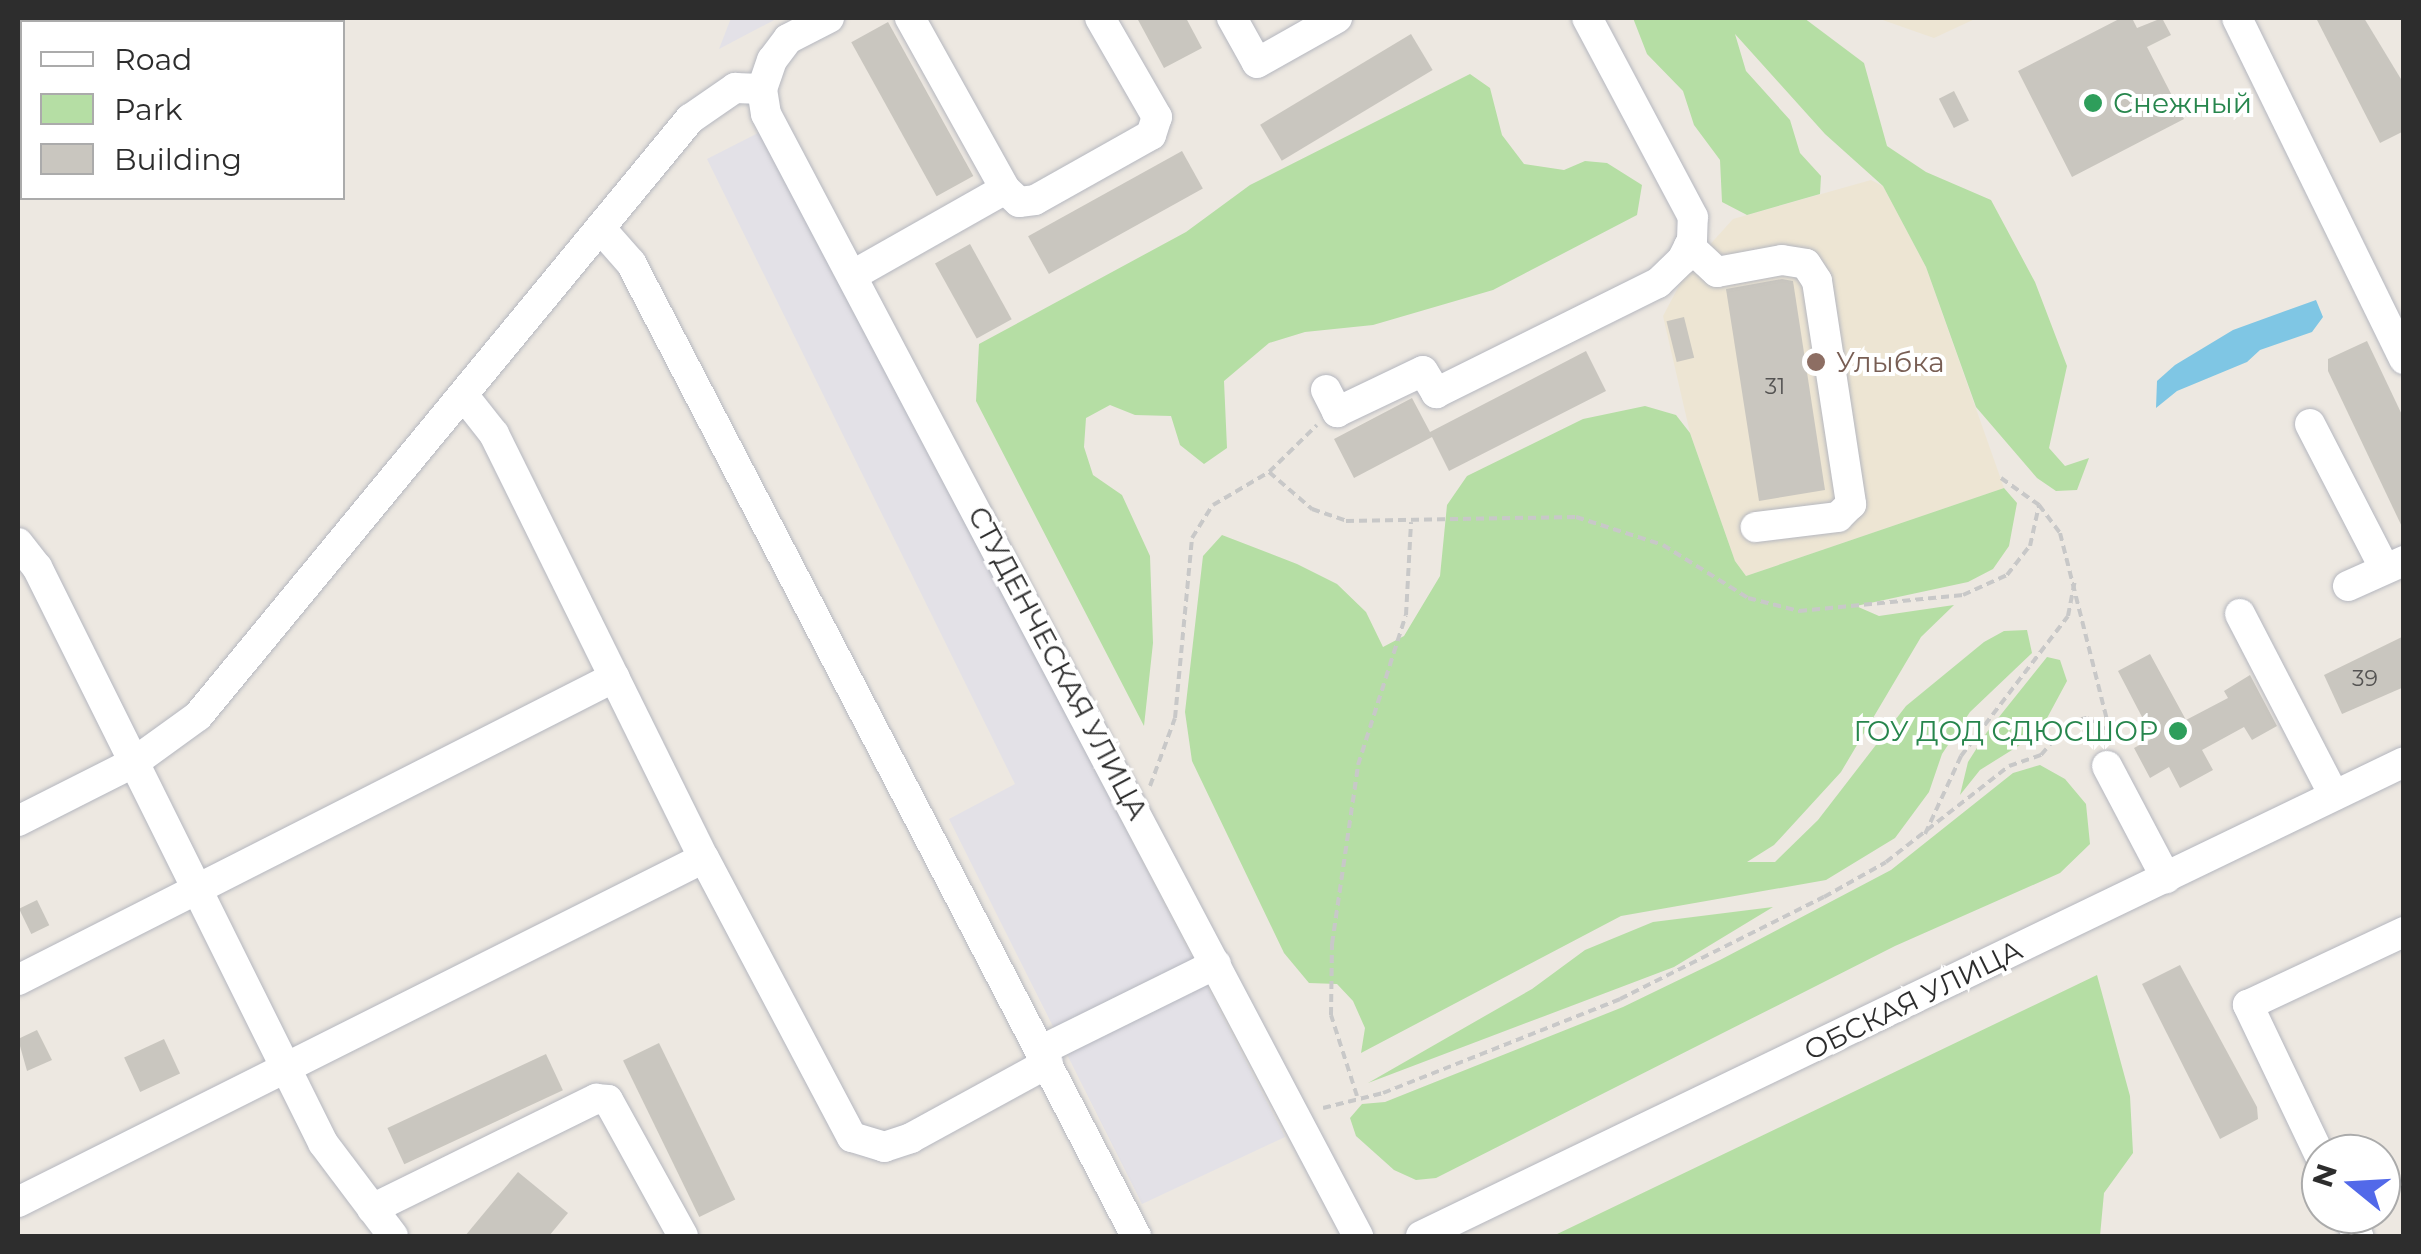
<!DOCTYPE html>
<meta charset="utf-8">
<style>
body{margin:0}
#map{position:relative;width:2421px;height:1254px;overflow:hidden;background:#ede8e1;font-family:Montserrat,sans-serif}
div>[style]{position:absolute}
.industrial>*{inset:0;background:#e3e1e7}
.education>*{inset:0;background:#ede5d3}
.green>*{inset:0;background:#b5dea4}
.water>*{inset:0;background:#7fc6e4}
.building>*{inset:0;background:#c9c6bf;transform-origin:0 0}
.path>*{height:4px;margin-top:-2px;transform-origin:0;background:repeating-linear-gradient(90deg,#c8c8c8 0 8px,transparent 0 13px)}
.roads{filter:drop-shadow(0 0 2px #b5b7bf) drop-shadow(0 0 2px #b5b7bf)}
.minor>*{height:30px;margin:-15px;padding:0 15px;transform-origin:15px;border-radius:15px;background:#fff}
.dots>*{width:28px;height:28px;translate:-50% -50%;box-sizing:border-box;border:5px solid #fff;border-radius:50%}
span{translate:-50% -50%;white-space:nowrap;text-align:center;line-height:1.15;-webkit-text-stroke:8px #fff;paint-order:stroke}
.number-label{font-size:22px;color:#545352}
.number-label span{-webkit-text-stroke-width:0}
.leisure-label{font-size:28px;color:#27864d}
.left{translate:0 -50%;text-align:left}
.right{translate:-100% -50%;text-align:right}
.education-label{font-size:28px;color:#785e54}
.street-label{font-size:28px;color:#2d2d2d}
.frame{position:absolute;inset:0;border:20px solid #2d2d2d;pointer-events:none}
.legend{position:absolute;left:20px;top:20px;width:325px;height:180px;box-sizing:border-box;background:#fff;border:2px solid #ababab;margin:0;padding:12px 18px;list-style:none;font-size:30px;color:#2d2d2d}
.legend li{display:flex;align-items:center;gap:20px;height:50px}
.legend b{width:50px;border:2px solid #ababab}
.north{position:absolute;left:2301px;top:1134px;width:100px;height:100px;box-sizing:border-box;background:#fff;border:2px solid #ababab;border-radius:50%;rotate:288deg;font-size:28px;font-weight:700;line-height:40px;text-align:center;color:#2d2d2d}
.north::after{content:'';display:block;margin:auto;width:35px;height:45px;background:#5269e9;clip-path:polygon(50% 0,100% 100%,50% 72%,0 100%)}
</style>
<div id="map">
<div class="industrial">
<i style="clip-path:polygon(731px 18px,778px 18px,719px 49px)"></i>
<i style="clip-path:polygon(764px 130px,1285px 1137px,1142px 1204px,949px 819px,1015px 784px,707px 159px)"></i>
</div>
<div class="education">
<i style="clip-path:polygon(1877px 18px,1977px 18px,1934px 38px)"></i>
<i style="clip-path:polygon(1871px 180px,1883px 186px,1926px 267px,2004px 488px,1746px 576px,1735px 561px,1690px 433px,1663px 316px,1688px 269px,1733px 219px)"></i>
</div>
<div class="green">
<i style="clip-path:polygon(1633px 18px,1804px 18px,1864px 63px,1887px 146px,1926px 172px,1991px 200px,2035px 282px,2067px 366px,2049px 448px,2065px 466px,2089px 458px,2077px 490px,2056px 491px,2037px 478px,1976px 407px,1926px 267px,1883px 186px,1825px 134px,1735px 34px,1746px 71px,1790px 120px,1800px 153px,1821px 176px,1820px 194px,1747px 215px,1722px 202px,1720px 160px,1694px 125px,1683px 91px,1647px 54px)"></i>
<i style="clip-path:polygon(1470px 74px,1490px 88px,1502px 135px,1524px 164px,1564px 170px,1585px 161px,1607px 163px,1642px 185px,1637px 215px,1493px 290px,1373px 325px,1305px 332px,1269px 343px,1224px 381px,1227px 448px,1204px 464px,1180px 445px,1171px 416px,1135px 415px,1110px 405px,1086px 418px,1084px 447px,1093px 475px,1122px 495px,1150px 556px,1153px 643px,1144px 726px,976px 401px,979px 344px,1186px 232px,1250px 185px)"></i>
<i style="clip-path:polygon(1645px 406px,1676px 415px,1690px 433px,1735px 561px,1746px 576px,2004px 488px,2017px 503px,2009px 546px,1993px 569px,1968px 582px,1856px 606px,1879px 616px,1954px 605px,1921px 637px,1841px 772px,1774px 845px,1747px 862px,1775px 862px,1818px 820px,1906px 706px,1984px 642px,2004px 631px,2027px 630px,2032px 653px,1970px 712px,1942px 754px,1929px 792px,1895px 838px,1826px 880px,1621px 916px,1361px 1053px,1365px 1028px,1353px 1001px,1337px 984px,1309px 983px,1284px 953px,1192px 761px,1185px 712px,1203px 556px,1222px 535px,1297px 564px,1337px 584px,1366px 612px,1383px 647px,1404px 636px,1440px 576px,1447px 505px,1467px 476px,1583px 419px)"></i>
<i style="clip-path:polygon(2047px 657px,2060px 660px,2067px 681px,2039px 733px,1980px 770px,1960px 795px,1968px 762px,1987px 732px)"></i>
<i style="clip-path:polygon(2040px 765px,2065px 779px,2086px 804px,2090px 844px,2060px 873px,1895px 946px,1436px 1178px,1416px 1180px,1394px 1170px,1356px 1136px,1350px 1118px,1362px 1104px,1385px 1102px,1623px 1007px,1720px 960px,1891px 870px,2013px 773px)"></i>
<i style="clip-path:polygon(1773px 907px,1674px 967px,1368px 1083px,1532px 989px,1585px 950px,1653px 922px)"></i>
<i style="clip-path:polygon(2097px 975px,2130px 1096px,2133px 1153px,2104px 1193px,2100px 1236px,1553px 1236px)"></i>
</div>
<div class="water">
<i style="clip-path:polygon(2316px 300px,2323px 317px,2312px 332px,2260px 350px,2247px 362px,2177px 391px,2156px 408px,2157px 381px,2175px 365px,2233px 330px)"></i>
</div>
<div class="building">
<i style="clip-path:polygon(1137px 18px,1186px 18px,1202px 48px,1164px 68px)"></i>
<i style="clip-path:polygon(2121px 18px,2132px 18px,2137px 28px,2162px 18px,2171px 35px,2147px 47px,2184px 119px,2072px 177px,2018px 71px)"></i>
<i style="clip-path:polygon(2316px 18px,2364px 18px,2404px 84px,2404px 131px,2380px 143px)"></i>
<i style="left:888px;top:22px;width:176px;height:42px;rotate:61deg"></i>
<i style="left:1411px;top:34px;width:42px;height:176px;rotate:59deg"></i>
<i style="left:1954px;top:91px;width:33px;height:17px;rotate:63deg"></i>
<i style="left:1182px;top:151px;width:43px;height:176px;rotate:61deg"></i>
<i style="left:970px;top:244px;width:86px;height:40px;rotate:61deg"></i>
<i style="clip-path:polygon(1782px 279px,1793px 281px,1825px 490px,1759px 501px,1726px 289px)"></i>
<i style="left:1684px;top:317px;width:42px;height:18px;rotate:76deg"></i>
<i style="clip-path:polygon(2367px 341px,2404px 419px,2404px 531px,2328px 371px,2328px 359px)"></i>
<i style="clip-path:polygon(1586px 351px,1606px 391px,1449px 471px,1432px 437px,1354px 478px,1334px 439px,1412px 398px,1430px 432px)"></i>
<i style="clip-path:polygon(2404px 636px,2404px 687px,2342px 714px,2324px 675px)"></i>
<i style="clip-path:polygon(2150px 654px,2186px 720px,2228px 698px,2224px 691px,2250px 675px,2277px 726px,2252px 740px,2244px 727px,2202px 750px,2213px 770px,2180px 788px,2169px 767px,2150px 778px,2134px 748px,2153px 738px,2118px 671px)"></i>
<i style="left:37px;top:900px;width:28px;height:20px;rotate:64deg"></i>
<i style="clip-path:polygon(2180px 965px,2257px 1107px,2258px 1119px,2220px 1139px,2142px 984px)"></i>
<i style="clip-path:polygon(37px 1030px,52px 1060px,27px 1071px,18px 1039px)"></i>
<i style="left:164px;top:1039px;width:38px;height:44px;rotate:65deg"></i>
<i style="left:659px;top:1043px;width:174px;height:40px;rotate:64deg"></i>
<i style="left:546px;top:1054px;width:40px;height:175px;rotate:65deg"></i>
<i style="clip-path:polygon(518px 1172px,568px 1213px,549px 1236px,465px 1236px)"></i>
</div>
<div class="path">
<i style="left:1269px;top:472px;width:57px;rotate:40.7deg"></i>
<i style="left:1312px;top:509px;width:36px;rotate:19deg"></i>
<i style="left:1346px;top:521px;width:230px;rotate:-1deg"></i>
<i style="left:1576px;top:517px;width:91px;rotate:17.8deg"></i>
<i style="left:1663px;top:545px;width:100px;rotate:31.9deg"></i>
<i style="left:1748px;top:598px;width:53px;rotate:14.3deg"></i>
<i style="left:1799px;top:611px;width:165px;rotate:-5.6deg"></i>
<i style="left:1963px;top:595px;width:48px;rotate:-24.4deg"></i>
<i style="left:2007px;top:575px;width:37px;rotate:-52deg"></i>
<i style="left:2030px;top:546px;width:42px;rotate:-77.6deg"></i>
<i style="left:2001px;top:478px;width:47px;rotate:35.4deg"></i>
<i style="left:2039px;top:505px;width:35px;rotate:53deg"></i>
<i style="left:2060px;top:533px;width:205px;rotate:75.9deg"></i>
<i style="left:1150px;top:786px;width:72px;rotate:-69.8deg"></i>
<i style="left:1175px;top:718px;width:181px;rotate:-84.6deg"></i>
<i style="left:1192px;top:538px;width:39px;rotate:-58deg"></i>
<i style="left:1213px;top:505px;width:65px;rotate:-30.5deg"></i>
<i style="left:1269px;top:472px;width:67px;rotate:-44.4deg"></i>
<i style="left:1925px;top:834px;width:86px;rotate:-65.2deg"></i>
<i style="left:1961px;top:756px;width:176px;rotate:-52.6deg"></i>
<i style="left:2068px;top:616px;width:36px;rotate:-79deg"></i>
<i style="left:1357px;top:1096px;width:85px;rotate:-107.8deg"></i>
<i style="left:1331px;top:1015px;width:71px;rotate:-89.2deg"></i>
<i style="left:1332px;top:944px;width:181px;rotate:-81.7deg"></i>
<i style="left:1358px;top:765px;width:157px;rotate:-72.3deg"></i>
<i style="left:1406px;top:615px;width:93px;rotate:-86.9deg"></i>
<i style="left:1323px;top:1108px;width:62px;rotate:-14deg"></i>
<i style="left:1383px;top:1093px;width:255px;rotate:-21.6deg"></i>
<i style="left:1620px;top:999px;width:228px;rotate:-26.6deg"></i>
<i style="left:1824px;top:897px;width:71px;rotate:-29.4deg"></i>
<i style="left:1886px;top:862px;width:156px;rotate:-38deg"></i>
<i style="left:2009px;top:766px;width:34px;rotate:-19deg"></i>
<i style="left:2041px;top:755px;width:43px;rotate:-49.7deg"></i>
<i style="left:2069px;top:722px;width:18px;rotate:-13deg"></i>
<i style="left:2087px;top:718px;width:27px;rotate:31deg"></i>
<i style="left:2110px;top:732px;width:10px;rotate:96deg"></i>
</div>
<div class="roads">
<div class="minor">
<i style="left:829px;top:18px;width:46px;rotate:152.9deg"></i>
<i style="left:788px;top:39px;width:26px;rotate:127deg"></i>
<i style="left:772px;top:60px;width:31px;rotate:109deg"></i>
<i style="left:762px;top:89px;width:25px;rotate:81deg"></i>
<i style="left:766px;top:114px;width:1269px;rotate:62.18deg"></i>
<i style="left:910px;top:18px;width:196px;rotate:60.9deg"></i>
<i style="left:1005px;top:189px;width:19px;rotate:43deg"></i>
<i style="left:1019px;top:202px;width:16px;rotate:-7deg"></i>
<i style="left:1035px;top:200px;width:133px;rotate:-29.3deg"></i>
<i style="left:1151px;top:135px;width:19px;rotate:-72deg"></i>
<i style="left:1157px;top:117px;width:114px;rotate:-119.9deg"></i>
<i style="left:1232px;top:18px;width:51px;rotate:60.9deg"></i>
<i style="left:1257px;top:63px;width:92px;rotate:-29.4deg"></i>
<i style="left:2237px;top:18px;width:380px;rotate:63.9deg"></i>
<i style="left:601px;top:229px;width:45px;rotate:48.6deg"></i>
<i style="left:631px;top:263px;width:1096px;rotate:62.57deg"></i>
<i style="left:1689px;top:246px;width:38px;rotate:43deg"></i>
<i style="left:1717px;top:272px;width:66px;rotate:-10.5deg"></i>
<i style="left:1782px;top:260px;width:24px;rotate:9deg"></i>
<i style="left:1806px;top:264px;width:20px;rotate:57deg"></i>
<i style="left:1817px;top:281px;width:226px;rotate:81.3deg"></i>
<i style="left:1851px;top:504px;width:18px;rotate:135deg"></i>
<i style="left:1838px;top:517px;width:83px;rotate:173deg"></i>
<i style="left:855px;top:274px;width:172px;rotate:-29.5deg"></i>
<i style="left:1326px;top:390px;width:25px;rotate:63deg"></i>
<i style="left:1337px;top:412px;width:95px;rotate:-25.5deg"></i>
<i style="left:1423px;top:371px;width:26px;rotate:59deg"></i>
<i style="left:1436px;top:393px;width:248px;rotate:-26.4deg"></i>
<i style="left:1658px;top:283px;width:33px;rotate:-44deg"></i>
<i style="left:1682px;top:260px;width:22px;rotate:-63deg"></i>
<i style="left:1692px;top:240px;width:23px;rotate:-88deg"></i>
<i style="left:1693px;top:217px;width:225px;rotate:-118deg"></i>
<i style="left:464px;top:396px;width:48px;rotate:51.7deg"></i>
<i style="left:494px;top:434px;width:473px;rotate:63.7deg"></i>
<i style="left:704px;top:858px;width:316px;rotate:62.1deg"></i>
<i style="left:852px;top:1137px;width:34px;rotate:17deg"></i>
<i style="left:884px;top:1147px;width:28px;rotate:-18deg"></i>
<i style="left:911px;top:1138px;width:156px;rotate:-28.7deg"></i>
<i style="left:2310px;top:424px;width:163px;rotate:62.7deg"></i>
<i style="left:18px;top:543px;width:31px;rotate:52deg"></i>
<i style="left:37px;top:567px;width:643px;rotate:63.59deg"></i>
<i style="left:323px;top:1143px;width:116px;rotate:53deg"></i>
<i style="left:2348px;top:586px;width:61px;rotate:-24.1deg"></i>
<i style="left:2240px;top:614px;width:204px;rotate:62.6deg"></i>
<i style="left:2107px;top:766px;width:127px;rotate:62.2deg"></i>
<i style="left:18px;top:821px;width:129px;rotate:-26.8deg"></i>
<i style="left:133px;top:763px;width:80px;rotate:-35.9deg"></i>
<i style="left:198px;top:716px;width:774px;rotate:-50.51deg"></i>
<i style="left:690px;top:119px;width:55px;rotate:-34.6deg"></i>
<i style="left:735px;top:88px;width:27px;rotate:2deg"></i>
<i style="left:18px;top:980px;width:669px;rotate:-26.91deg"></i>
<i style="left:1042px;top:1050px;width:194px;rotate:-26.3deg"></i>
<i style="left:2321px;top:1158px;width:170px;rotate:-115.5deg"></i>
<i style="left:2248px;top:1005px;width:172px;rotate:-25.1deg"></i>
<i style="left:18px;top:1202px;width:767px;rotate:-26.63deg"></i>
<i style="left:372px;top:1209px;width:250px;rotate:-26.2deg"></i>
<i style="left:596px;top:1099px;width:12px;rotate:5deg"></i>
<i style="left:608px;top:1100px;width:155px;rotate:61.1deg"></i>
<i style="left:2347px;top:1214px;width:25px;rotate:63deg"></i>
<i style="left:1421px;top:1236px;width:1091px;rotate:-25.74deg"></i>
</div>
</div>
<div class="dots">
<i style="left:2093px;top:103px;background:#2e9e5b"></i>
<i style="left:1816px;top:362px;background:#8d6e63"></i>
<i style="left:2178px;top:731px;background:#2e9e5b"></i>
</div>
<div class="number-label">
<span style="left:1775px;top:387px">31</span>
<span style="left:2365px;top:679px">39</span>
</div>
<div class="leisure-label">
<span class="left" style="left:2113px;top:103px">Снежный</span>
<span class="right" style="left:2158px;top:731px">ГОУ ДОД СДЮСШОР</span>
</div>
<div class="education-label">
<span class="left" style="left:1836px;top:362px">Улыбка</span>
</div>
<div class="street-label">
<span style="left:1058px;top:663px;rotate:62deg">СТУДЕНЧЕСКАЯ УЛИЦА</span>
<span style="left:1913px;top:1000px;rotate:-26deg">ОБСКАЯ УЛИЦА</span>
</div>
<div class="frame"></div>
<ul class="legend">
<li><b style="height:12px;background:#fff"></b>Road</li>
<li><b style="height:28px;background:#b5dea4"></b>Park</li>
<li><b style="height:28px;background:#c9c6bf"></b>Building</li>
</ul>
<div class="north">N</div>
</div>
